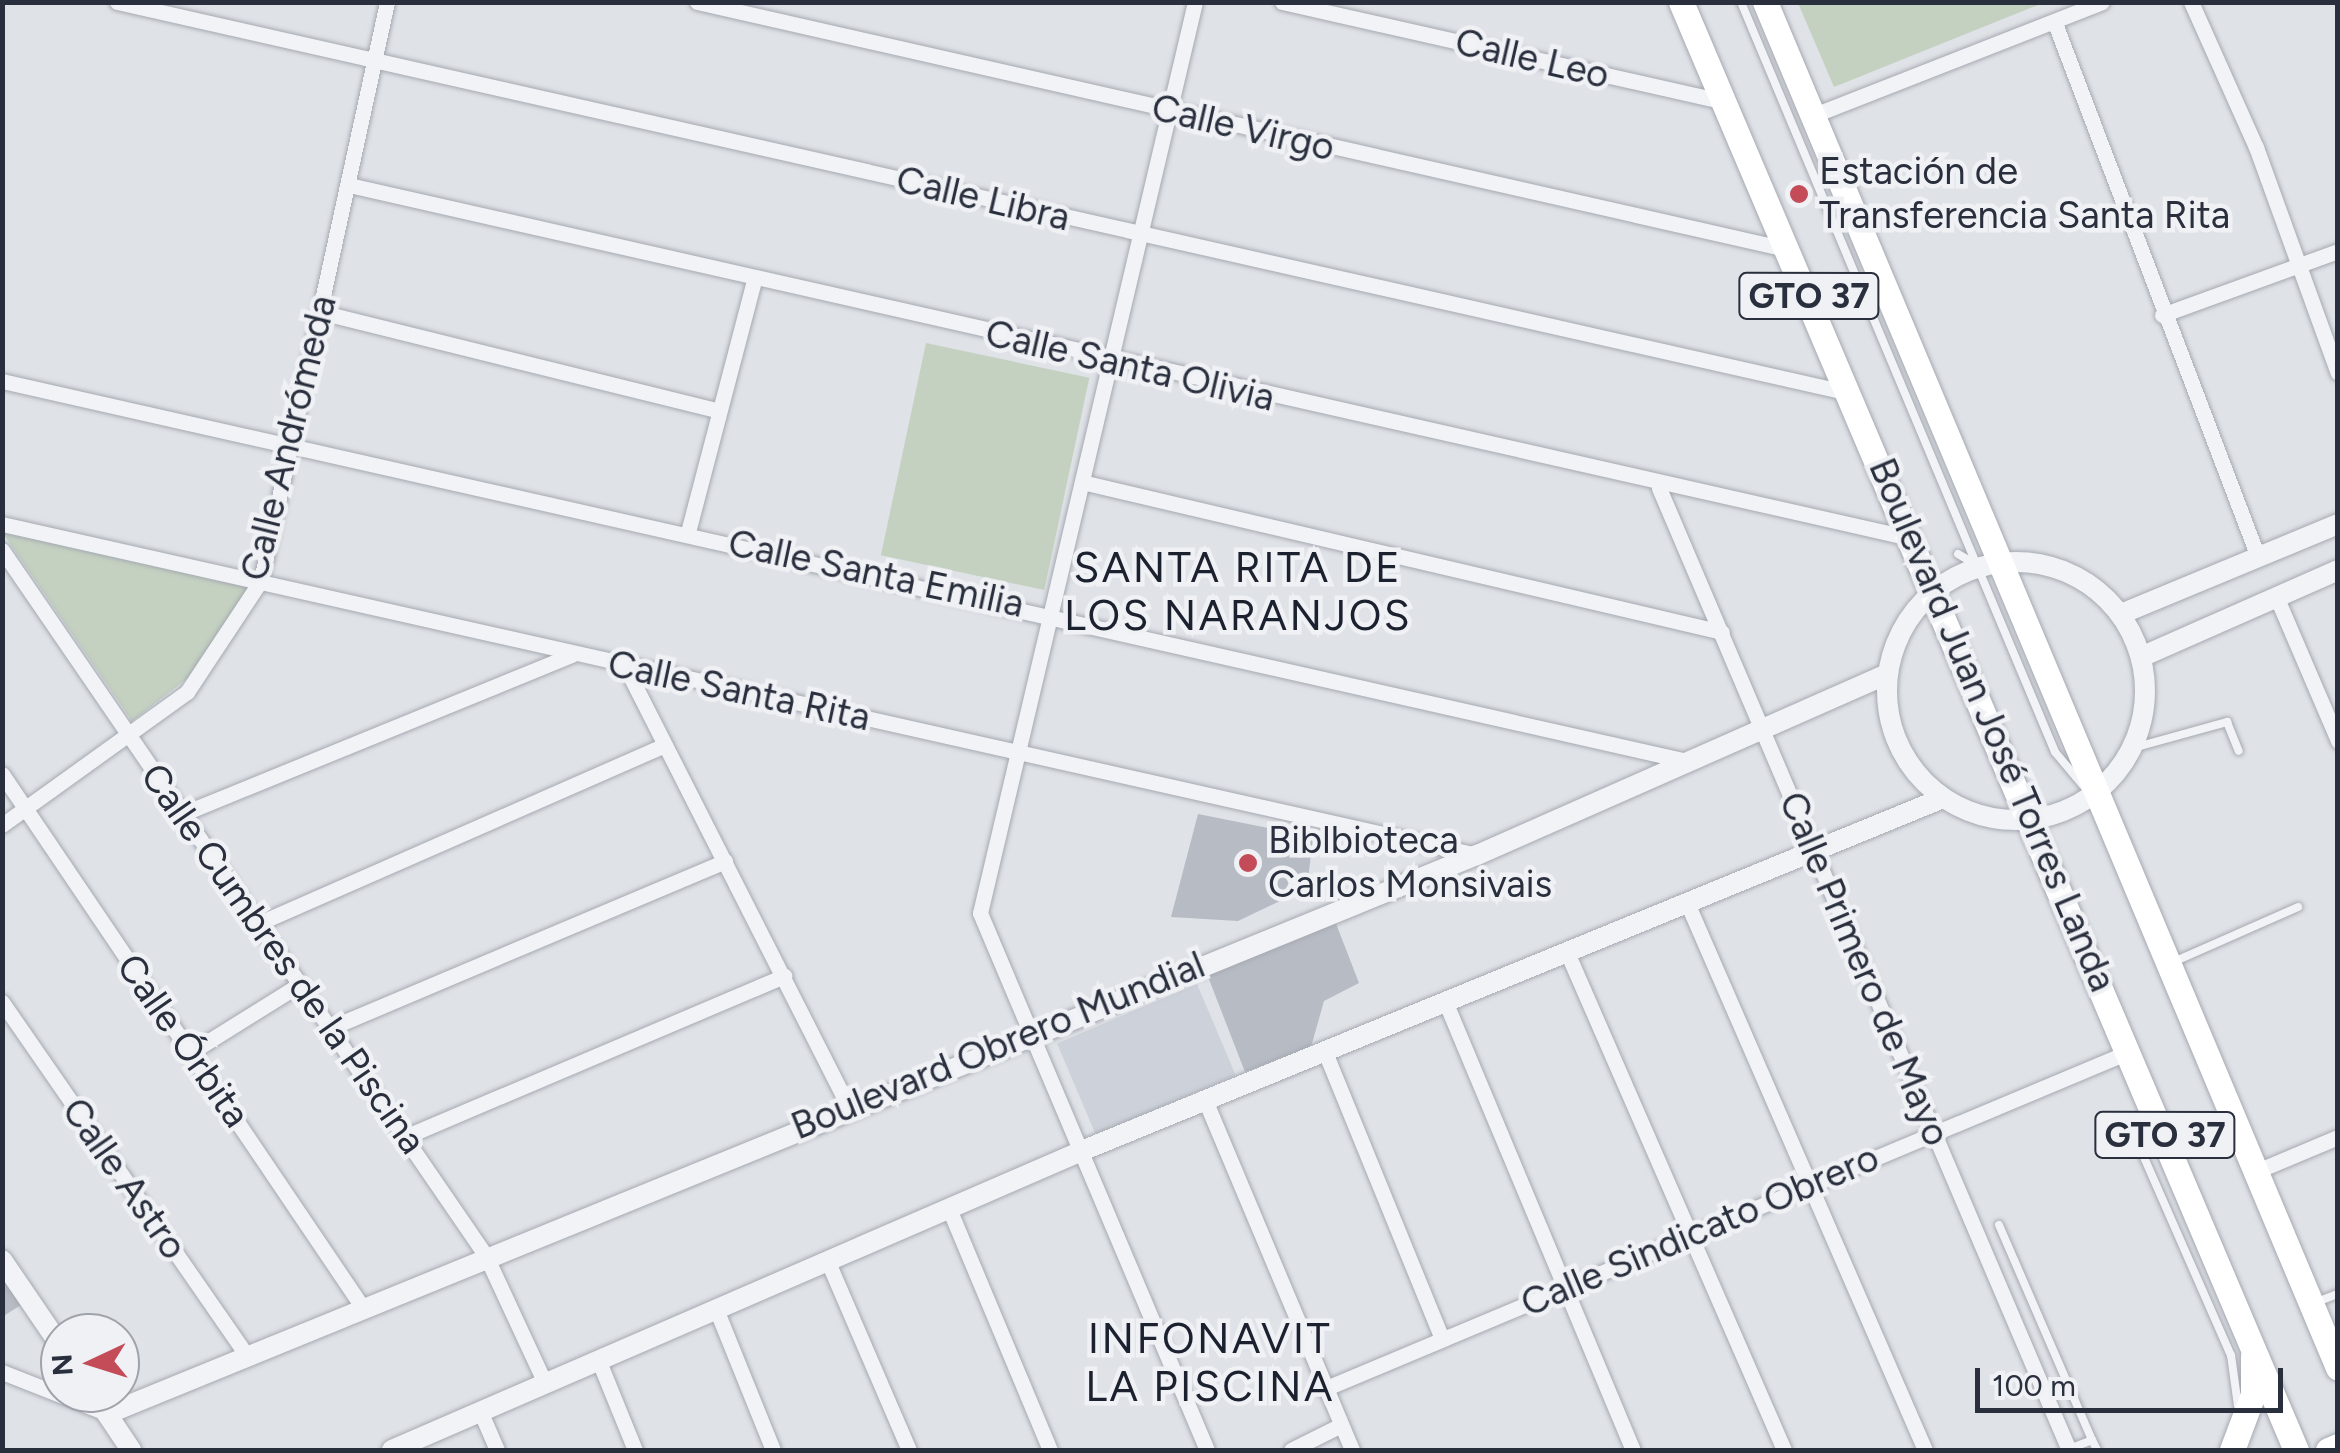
<!DOCTYPE html>
<meta charset="utf-8">
<style>
body{margin:0}
#map{position:relative;width:2340px;height:1453px;overflow:hidden;background:#dfe2e7;font-family:Figtree,sans-serif}
div>[style]{position:absolute}
.built>*{inset:0;background:#cdd1d9;transform-origin:0 0}
.green>*{inset:0;background:#c4d1c1;transform-origin:0 0}
.building>*{inset:0;background:#b7bbc4}
.roads{filter:drop-shadow(0 0 2px #a5a9b1) drop-shadow(0 0 2px #a5a9b1)}
.service>*{height:8px;margin:-4px;padding:0 4px;transform-origin:4px;border-radius:4px;background:#f2f3f6}
.minor>*{height:15px;margin:-7.5px;padding:0 7.5px;transform-origin:7.5px;border-radius:7.5px;background:#f2f3f6}
.tertiary>*{height:20px;margin:-10px;padding:0 10px;transform-origin:10px;border-radius:10px;background:#f2f3f6}
.tertiary>.ring{margin:-10px;padding:0;box-sizing:content-box;background:none;border:20px solid #f2f3f6;border-radius:50%}
.primary>*{height:25px;margin:-12.5px;padding:0 12.5px;transform-origin:12.5px;border-radius:12.5px;background:#fff}
.dots>*{width:28px;height:28px;translate:-50% -50%;box-sizing:border-box;border:5px solid #eff1f5;border-radius:50%}
span{translate:-50% -50%;white-space:nowrap;text-align:center;line-height:1.15;-webkit-text-stroke:9px #eff1f5;paint-order:stroke}
.shield-label span{padding:2px 8px;background:#eff1f5;border:2px solid;border-radius:8px;-webkit-text-stroke-width:0}
.shield-label{font-size:35px;color:#292f3d;font-weight:700}
.street-label{font-size:38px;color:#292f3d}
.poi-label{font-size:38px;color:#292f3d}
.left{translate:0 -50%;text-align:left}
.quarter-label{font-size:42px;color:#1b212e;letter-spacing:2.5px}
.frame{position:absolute;inset:0;border:5px solid #292f3d;pointer-events:none}
.north{position:absolute;left:40px;top:1313px;width:100px;height:100px;box-sizing:border-box;background:#eff1f5;border:2px solid #a0a3ab;border-radius:50%;rotate:266deg;font-size:28px;font-weight:700;line-height:40px;text-align:center;color:#292f3d}
.north::after{content:'';display:block;margin:auto;width:35px;height:45px;background:#c44c58;clip-path:polygon(50% 0,100% 100%,50% 72%,0 100%)}
.scale{position:absolute;left:1975px;top:1368px;width:308px;height:45px;box-sizing:border-box;border:5px solid #292f3d;border-top:0;padding-left:12px;font-size:30px;line-height:35px;white-space:nowrap;color:#292f3d;-webkit-text-stroke:8px #eff1f5;paint-order:stroke}
</style>
<div id="map">
<div class="built">
<i style="left:1197px;top:984px;width:99px;height:152px;rotate:67deg"></i>
</div>
<div class="green">
<i style="clip-path:polygon(1798px 3px,2043px 3px,1834px 87px)"></i>
<i style="left:926px;top:343px;width:167px;height:217px;rotate:12deg"></i>
<i style="clip-path:polygon(2px 532px,249px 584px,206px 664px,132px 721px)"></i>
</div>
<div class="building">
<i style="clip-path:polygon(1198px 814px,1313px 837px,1307px 888px,1238px 921px,1171px 917px)"></i>
<i style="clip-path:polygon(1335px 921px,1359px 983px,1324px 1001px,1311px 1047px,1245px 1072px,1205px 969px)"></i>
<i style="clip-path:polygon(2px 1277px,21px 1305px,2px 1317px)"></i>
</div>
<div class="roads">
<div class="service">
<i style="left:1741px;top:2px;width:813px;rotate:67.28deg"></i>
<i style="left:2055px;top:752px;width:48px;rotate:50deg"></i>
<i style="left:1958px;top:554px;width:24px;rotate:30deg"></i>
<i style="left:2133px;top:748px;width:98px;rotate:-15.5deg"></i>
<i style="left:2227px;top:722px;width:31px;rotate:68deg"></i>
<i style="left:2171px;top:963px;width:139px;rotate:-23.8deg"></i>
<i style="left:2143px;top:1155px;width:219px;rotate:66.3deg"></i>
<i style="left:2231px;top:1355px;width:51px;rotate:82.2deg"></i>
<i style="left:1999px;top:1225px;width:234px;rotate:66.6deg"></i>
<i style="left:2314px;top:1303px;width:26px;rotate:-21deg"></i>
<i style="left:2069px;top:1449px;width:25px;rotate:-21deg"></i>
<i style="left:2092px;top:1440px;width:11px;rotate:63deg"></i>
</div>
<div class="minor">
<i style="left:117px;top:2px;width:1776px;rotate:12.72deg"></i>
<i style="left:697px;top:2px;width:1121px;rotate:12.78deg"></i>
<i style="left:1195px;top:2px;width:936px;rotate:103.28deg"></i>
<i style="left:980px;top:913px;width:583px;rotate:67.09deg"></i>
<i style="left:1282px;top:2px;width:453px;rotate:12.7deg"></i>
<i style="left:2191px;top:2px;width:159px;rotate:65.9deg"></i>
<i style="left:2256px;top:147px;width:240px;rotate:70.1deg"></i>
<i style="left:2056px;top:26px;width:568px;rotate:69.17deg"></i>
<i style="left:1814px;top:115px;width:309px;rotate:-21.4deg"></i>
<i style="left:349px;top:185px;width:1600px;rotate:12.74deg"></i>
<i style="left:320px;top:312px;width:409px;rotate:13.9deg"></i>
<i style="left:2162px;top:315px;width:187px;rotate:-20deg"></i>
<i style="left:2px;top:381px;width:1731px;rotate:12.71deg"></i>
<i style="left:1086px;top:483px;width:653px;rotate:13.19deg"></i>
<i style="left:1659px;top:488px;width:1046px;rotate:66.92deg"></i>
<i style="left:2px;top:524px;width:1512px;rotate:12.65deg"></i>
<i style="left:688px;top:532px;width:260px;rotate:-75.3deg"></i>
<i style="left:2px;top:550px;width:856px;rotate:55.57deg"></i>
<i style="left:486px;top:1256px;width:136px;rotate:65.1deg"></i>
<i style="left:2276px;top:596px;width:158px;rotate:66.8deg"></i>
<i style="left:626px;top:668px;width:490px;rotate:63.1deg"></i>
<i style="left:2px;top:774px;width:645px;rotate:55.94deg"></i>
<i style="left:182px;top:814px;width:421px;rotate:-22.2deg"></i>
<i style="left:2px;top:825px;width:228px;rotate:-35.7deg"></i>
<i style="left:187px;top:692px;width:134px;rotate:-56.5deg"></i>
<i style="left:261px;top:580px;width:592px;rotate:-77.7deg"></i>
<i style="left:1688px;top:905px;width:594px;rotate:66.5deg"></i>
<i style="left:257px;top:924px;width:445px;rotate:-23.7deg"></i>
<i style="left:1566px;top:950px;width:545px;rotate:66.44deg"></i>
<i style="left:1445px;top:1001px;width:487px;rotate:67.3deg"></i>
<i style="left:2px;top:1002px;width:429px;rotate:55.3deg"></i>
<i style="left:330px;top:1028px;width:429px;rotate:-22.9deg"></i>
<i style="left:193px;top:1051px;width:123px;rotate:-32deg"></i>
<i style="left:1325px;top:1052px;width:309px;rotate:67.8deg"></i>
<i style="left:1205px;top:1100px;width:380px;rotate:67.2deg"></i>
<i style="left:407px;top:1136px;width:410px;rotate:-23deg"></i>
<i style="left:2257px;top:1171px;width:88px;rotate:-22.8deg"></i>
<i style="left:950px;top:1211px;width:259px;rotate:67.3deg"></i>
<i style="left:828px;top:1262px;width:205px;rotate:66.7deg"></i>
<i style="left:716px;top:1309px;width:152px;rotate:68deg"></i>
<i style="left:598px;top:1359px;width:98px;rotate:67.9deg"></i>
<i style="left:2px;top:1372px;width:112px;rotate:21.5deg"></i>
<i style="left:1324px;top:1389px;width:875px;rotate:-22.73deg"></i>
<i style="left:481px;top:1413px;width:40px;rotate:66.6deg"></i>
<i style="left:1291px;top:1450px;width:56px;rotate:-26.6deg"></i>
</div>
<div class="tertiary">
<i class="ring" style="left:1887px;top:562px;width:238px;height:238px"></i>
<i style="left:2121px;top:614px;width:235px;rotate:-22.5deg"></i>
<i style="left:2141px;top:657px;width:215px;rotate:-23.8deg"></i>
<i style="left:2px;top:1260px;width:103px;rotate:55.7deg"></i>
<i style="left:93px;top:1393px;width:69px;rotate:56.3deg"></i>
<i style="left:107px;top:1414px;width:1480px;rotate:-22.2deg"></i>
<i style="left:1477px;top:855px;width:449px;rotate:-23.8deg"></i>
<i style="left:392px;top:1450px;width:754px;rotate:-23.44deg"></i>
<i style="left:1084px;top:1150px;width:928px;rotate:-22.28deg"></i>
</div>
<div class="primary">
<i style="left:1681px;top:2px;width:1573px;rotate:66.99deg"></i>
<i style="left:1765px;top:2px;width:1481px;rotate:67.24deg"></i>
<i style="left:2232px;top:1450px;width:60px;rotate:-69.4deg"></i>
<i style="left:2253px;top:1394px;width:38px;rotate:-90deg"></i>
<i style="left:2328px;top:1450px;width:11px;rotate:-22deg"></i>
</div>
</div>
<div class="dots">
<i style="left:1799px;top:194px;background:#c44c58"></i>
<i style="left:1248px;top:863px;background:#c44c58"></i>
</div>
<div class="shield-label">
<span style="left:1809px;top:296px">GTO 37</span>
<span style="left:2165px;top:1135px">GTO 37</span>
</div>
<div class="street-label">
<span style="left:1532px;top:59px;rotate:13deg">Calle Leo</span>
<span style="left:1243px;top:128px;rotate:13deg">Calle Virgo</span>
<span style="left:983px;top:199px;rotate:13deg">Calle Libra</span>
<span style="left:1130px;top:366px;rotate:13deg">Calle Santa Olivia</span>
<span style="left:289px;top:438px;rotate:-76deg">Calle Andrómeda</span>
<span style="left:876px;top:574px;rotate:12deg">Calle Santa Emilia</span>
<span style="left:739px;top:691px;rotate:12deg">Calle Santa Rita</span>
<span style="left:1992px;top:725px;rotate:67deg">Boulevard Juan José Torres Landa</span>
<span style="left:283px;top:959px;rotate:55deg">Calle Cumbres de la Piscina</span>
<span style="left:1864px;top:969px;rotate:67deg">Calle Primero de Mayo</span>
<span style="left:183px;top:1041px;rotate:55deg">Calle Órbita</span>
<span style="left:998px;top:1046px;rotate:-22deg">Boulevard Obrero Mundial</span>
<span style="left:124px;top:1179px;rotate:55deg">Calle Astro</span>
<span style="left:1700px;top:1231px;rotate:-23deg">Calle Sindicato Obrero</span>
</div>
<div class="poi-label">
<span class="left" style="left:1819px;top:194px">Estación de<br>Transferencia Santa Rita</span>
<span class="left" style="left:1268px;top:863px">Biblbioteca<br>Carlos Monsivais</span>
</div>
<div class="quarter-label">
<span style="left:1238px;top:592px">SANTA RITA DE<br>LOS NARANJOS</span>
<span style="left:1210px;top:1363px">INFONAVIT<br>LA PISCINA</span>
</div>
<div class="frame"></div>
<div class="north">N</div>
<div class="scale">100 m</div>
</div>
